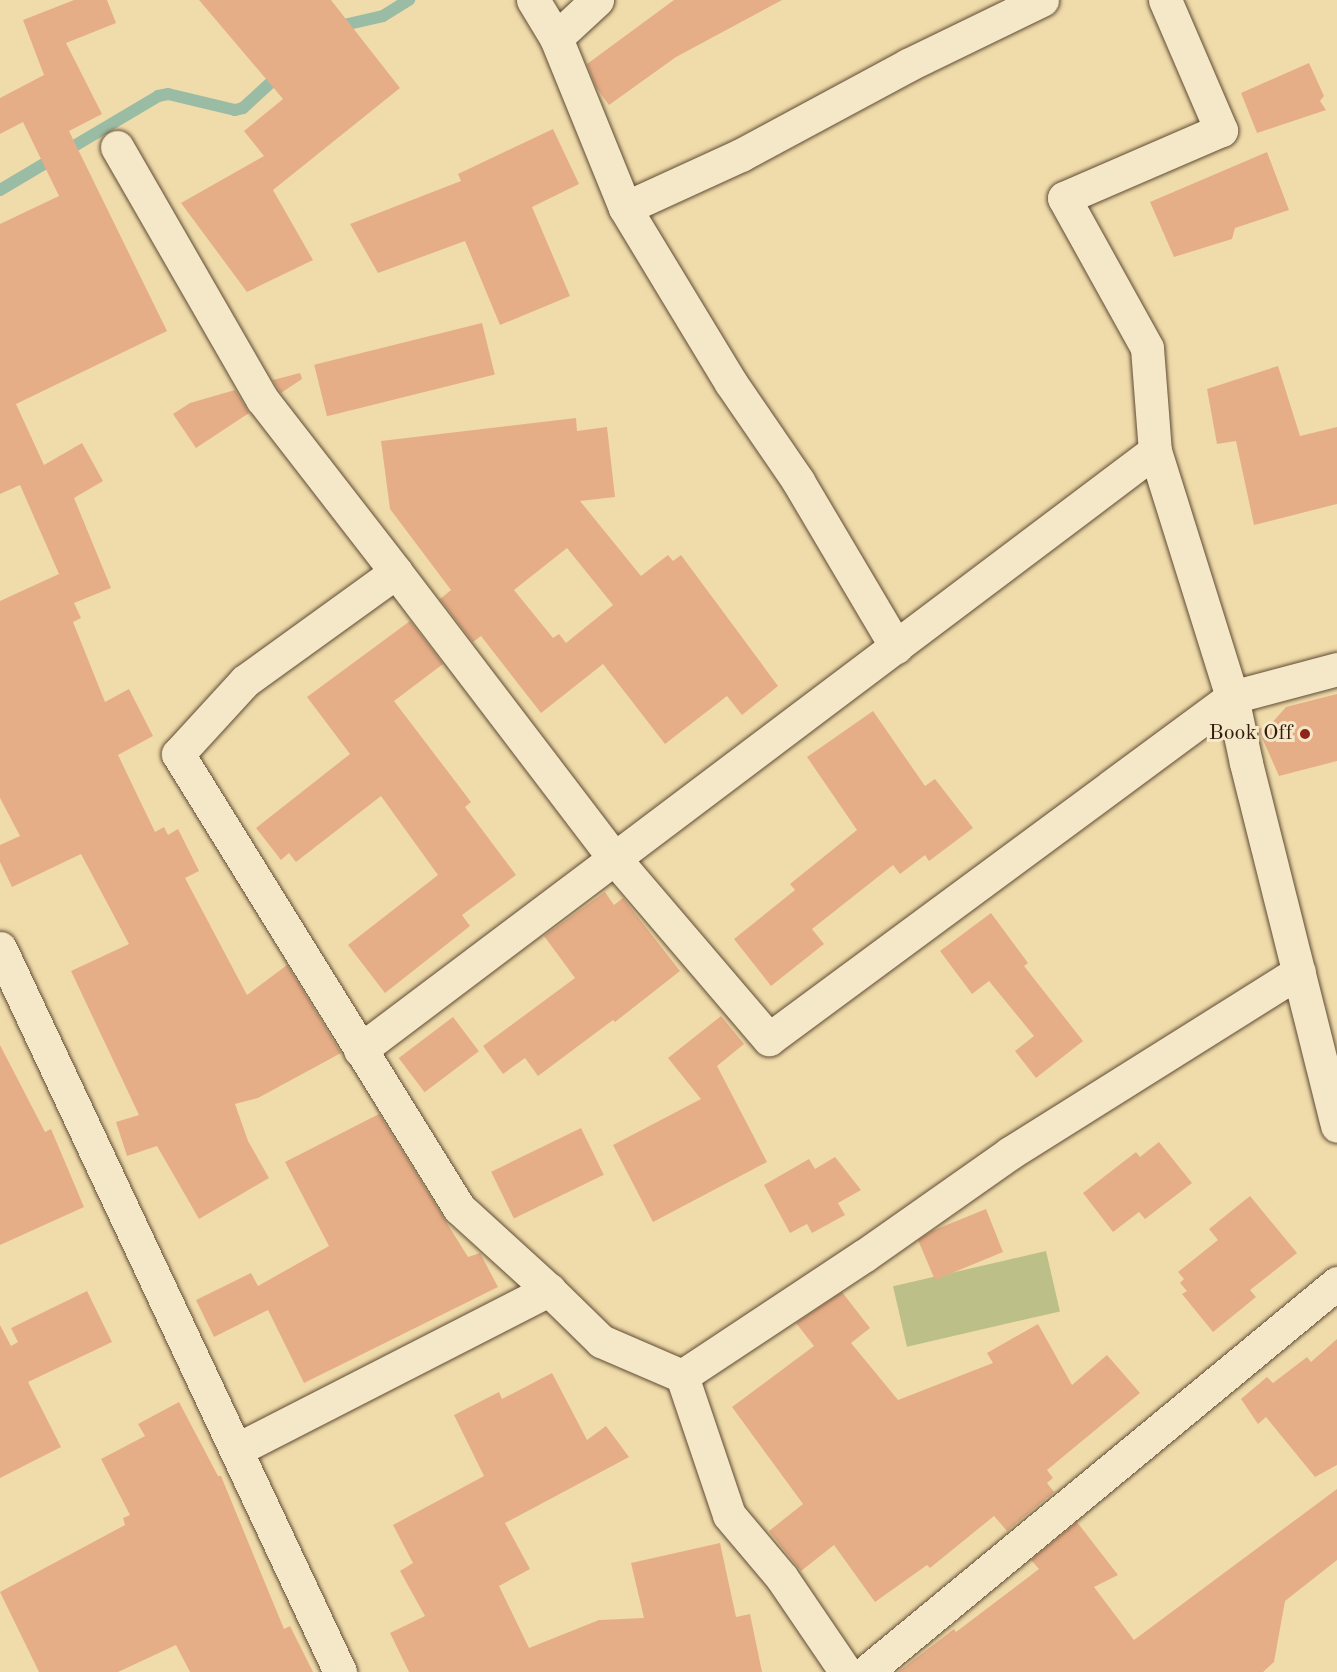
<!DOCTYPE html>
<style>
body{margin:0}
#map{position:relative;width:1337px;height:1672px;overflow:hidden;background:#f0dcab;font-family:"Old Standard TT",serif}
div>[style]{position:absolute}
.green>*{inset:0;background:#bcbf87;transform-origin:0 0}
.stream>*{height:12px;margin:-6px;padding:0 6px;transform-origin:6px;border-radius:6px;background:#9bbca4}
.building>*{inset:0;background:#e6ae87;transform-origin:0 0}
.roads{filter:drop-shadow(0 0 2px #604b34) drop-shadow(0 0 2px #604b34)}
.minor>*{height:33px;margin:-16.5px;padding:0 16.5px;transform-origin:16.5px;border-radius:16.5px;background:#f5e8c8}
.tertiary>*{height:33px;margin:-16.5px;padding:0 16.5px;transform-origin:16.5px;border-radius:16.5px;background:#f5e8c8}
.dots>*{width:16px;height:16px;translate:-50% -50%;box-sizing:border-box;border:3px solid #f5e8c8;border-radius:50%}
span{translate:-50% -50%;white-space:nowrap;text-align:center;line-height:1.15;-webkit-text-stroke:6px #f5e8c8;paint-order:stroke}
.poi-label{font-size:22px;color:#301b0d}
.right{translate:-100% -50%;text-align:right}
</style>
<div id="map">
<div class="green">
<i style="left:1046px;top:1251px;width:62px;height:157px;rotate:77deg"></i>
</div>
<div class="stream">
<i style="left:335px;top:27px;width:49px;rotate:-12.9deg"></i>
<i style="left:383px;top:16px;width:31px;rotate:-32deg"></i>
<i style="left:0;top:190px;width:184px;rotate:-30.7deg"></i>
<i style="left:158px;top:96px;width:10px;rotate:-11deg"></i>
<i style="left:168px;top:94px;width:69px;rotate:13.4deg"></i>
<i style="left:235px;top:110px;width:8px;rotate:-14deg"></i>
<i style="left:243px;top:108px;width:52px;rotate:-42.6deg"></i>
</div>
<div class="building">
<i style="clip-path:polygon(74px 0,107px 0,116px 23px,66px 43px,102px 114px,69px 131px,167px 331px,16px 404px,44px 465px,82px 443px,103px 481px,74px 498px,111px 588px,74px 603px,81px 618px,73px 622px,105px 702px,129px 689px,153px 736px,118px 755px,155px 832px,164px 827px,168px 835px,178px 829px,199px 871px,185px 878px,247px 995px,287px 965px,341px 1053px,258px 1098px,235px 1104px,248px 1141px,269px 1178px,199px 1219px,157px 1146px,127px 1156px,116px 1122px,139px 1115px,71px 971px,129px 944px,81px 854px,12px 887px,0 862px,0 845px,20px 836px,0 798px,0 601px,59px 574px,20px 485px,0 494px,0 224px,59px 196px,23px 122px,0 134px,0 98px,44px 75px,23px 20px)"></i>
<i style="clip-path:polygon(199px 0,331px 0,400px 88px,273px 190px,313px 260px,247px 292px,181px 203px,264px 156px,244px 131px,283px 99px)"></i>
<i style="clip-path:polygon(674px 0,782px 0,676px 57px,609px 105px,596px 87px,587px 64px)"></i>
<i style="clip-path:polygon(1309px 63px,1324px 96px,1320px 101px,1326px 110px,1257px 133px,1241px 93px)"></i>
<i style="clip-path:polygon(553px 129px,579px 184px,532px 207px,570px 296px,500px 325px,465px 241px,378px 273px,350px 224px,461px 181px,458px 174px)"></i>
<i style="clip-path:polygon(1267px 152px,1289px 210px,1235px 228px,1232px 239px,1174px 257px,1150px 202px)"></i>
<i style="left:482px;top:323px;width:53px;height:173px;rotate:76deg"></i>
<i style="clip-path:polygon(1278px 366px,1300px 436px,1337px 427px,1337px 504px,1254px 525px,1236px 441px,1217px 444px,1207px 389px)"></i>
<i style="clip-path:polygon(300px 373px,302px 379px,281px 393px,273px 380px)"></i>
<i style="clip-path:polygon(235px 390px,249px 413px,196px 448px,173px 414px,190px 403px)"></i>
<i style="clip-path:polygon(evenodd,576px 418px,577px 431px,607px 427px,615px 497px,580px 501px,641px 576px,668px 555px,673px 561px,681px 555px,778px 686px,742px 715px,727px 696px,665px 744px,603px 664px,541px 713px,481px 636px,473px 642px,440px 599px,451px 590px,390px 509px,381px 441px,576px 418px,567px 548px,613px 605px,566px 643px,559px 634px,553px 638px,514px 590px,567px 548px)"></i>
<i style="clip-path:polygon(410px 621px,443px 664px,394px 701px,471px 802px,465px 807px,516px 875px,462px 915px,470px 926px,385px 993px,348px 945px,438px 875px,381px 796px,296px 862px,289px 853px,281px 860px,256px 828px,350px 754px,307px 697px)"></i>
<i style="clip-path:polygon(1337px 694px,1337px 761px,1279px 776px,1258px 729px,1270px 725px,1286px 707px)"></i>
<i style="clip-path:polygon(873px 711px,925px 786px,935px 779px,973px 828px,929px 861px,925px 855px,900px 874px,893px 865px,812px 929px,824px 944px,771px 986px,734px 939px,795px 890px,790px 884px,857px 830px,807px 757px)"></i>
<i style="clip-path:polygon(605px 892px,614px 905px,623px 898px,680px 971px,615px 1022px,613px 1020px,538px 1076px,525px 1058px,503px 1074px,483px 1046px,575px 978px,544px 936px)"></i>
<i style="clip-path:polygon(991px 913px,1028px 963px,1024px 966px,1083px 1041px,1036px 1078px,1015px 1051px,1034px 1036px,989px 981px,972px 994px,940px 951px)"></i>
<i style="clip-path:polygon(721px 1016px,744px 1044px,717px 1066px,767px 1162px,653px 1222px,613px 1145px,701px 1099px,668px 1058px)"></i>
<i style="left:453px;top:1017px;width:43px;height:68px;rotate:53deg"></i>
<i style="clip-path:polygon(0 1045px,45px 1132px,51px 1129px,84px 1207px,0 1245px)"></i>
<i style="clip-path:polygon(379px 1114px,468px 1257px,480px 1253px,498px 1287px,304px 1383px,268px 1310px,214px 1337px,196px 1300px,251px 1273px,258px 1286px,329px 1246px,285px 1162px)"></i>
<i style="left:581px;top:1128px;width:52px;height:100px;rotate:64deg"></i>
<i style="clip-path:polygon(1159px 1142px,1192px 1183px,1145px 1219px,1139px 1212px,1113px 1232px,1083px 1193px,1136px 1152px,1140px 1157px)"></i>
<i style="clip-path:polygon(835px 1157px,861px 1190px,838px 1203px,845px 1215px,812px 1233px,807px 1224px,790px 1233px,764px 1185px,809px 1159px,815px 1169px)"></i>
<i style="clip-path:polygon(1250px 1196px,1297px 1253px,1250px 1290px,1256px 1297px,1213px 1332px,1182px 1294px,1187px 1291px,1180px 1283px,1184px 1279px,1178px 1272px,1218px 1240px,1209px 1229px)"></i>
<i style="clip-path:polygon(986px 1209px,1003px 1252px,935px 1280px,918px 1240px,932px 1231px)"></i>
<i style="clip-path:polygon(87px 1291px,112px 1342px,28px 1382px,61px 1447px,0 1478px,0 1325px,11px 1346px,18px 1342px,11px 1328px)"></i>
<i style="clip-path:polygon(842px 1292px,870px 1328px,851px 1343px,898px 1400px,993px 1363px,987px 1353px,1038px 1324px,1072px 1385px,1107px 1355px,1140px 1393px,1047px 1470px,1053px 1478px,1047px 1483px,1054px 1492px,1007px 1531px,994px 1516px,930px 1568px,927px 1565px,875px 1602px,834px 1545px,801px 1571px,769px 1531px,803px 1504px,732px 1407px,814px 1346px,796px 1323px)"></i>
<i style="clip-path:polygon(1337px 1339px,1337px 1465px,1315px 1477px,1266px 1417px,1258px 1424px,1241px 1399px,1267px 1377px,1273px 1383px,1307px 1357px,1311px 1362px)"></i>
<i style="clip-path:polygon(552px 1373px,587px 1440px,606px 1426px,629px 1457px,505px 1523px,530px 1569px,499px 1586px,529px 1648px,599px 1620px,644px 1618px,631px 1563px,720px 1543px,736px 1617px,750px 1614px,762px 1672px,409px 1672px,390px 1633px,425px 1616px,400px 1571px,413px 1563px,393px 1525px,484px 1476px,454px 1415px,499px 1392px,502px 1399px)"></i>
<i style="clip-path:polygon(179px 1402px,218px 1476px,221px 1476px,284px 1629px,290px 1626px,313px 1672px,190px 1672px,176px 1645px,118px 1672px,39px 1672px,0 1592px,125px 1525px,123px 1518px,130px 1515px,101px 1459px,145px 1436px,138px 1424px)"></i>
<i style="clip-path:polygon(1337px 1489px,1337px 1560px,1285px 1601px,1274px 1662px,1263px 1672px,898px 1672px,954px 1629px,956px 1632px,1039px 1569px,1031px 1560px,1077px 1522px,1118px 1575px,1094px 1587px,1134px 1640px)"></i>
</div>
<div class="roads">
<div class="minor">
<i style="left:533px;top:0;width:44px;rotate:58.8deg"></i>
<i style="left:556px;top:38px;width:183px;rotate:67.9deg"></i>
<i style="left:625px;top:208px;width:205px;rotate:58.8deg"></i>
<i style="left:731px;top:383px;width:119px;rotate:55.6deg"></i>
<i style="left:798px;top:481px;width:193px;rotate:59.4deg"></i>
<i style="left:1165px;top:0;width:142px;rotate:66.7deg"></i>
<i style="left:1221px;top:130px;width:171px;rotate:156.6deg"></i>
<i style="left:1064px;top:198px;width:171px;rotate:61deg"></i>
<i style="left:1147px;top:348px;width:103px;rotate:85.6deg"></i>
<i style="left:1155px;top:451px;width:258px;rotate:72.6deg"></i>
<i style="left:1232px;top:697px;width:67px;rotate:78deg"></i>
<i style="left:1246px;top:763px;width:374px;rotate:75.9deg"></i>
<i style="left:556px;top:38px;width:56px;rotate:-42.8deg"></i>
<i style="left:117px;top:147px;width:291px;rotate:60.1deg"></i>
<i style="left:262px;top:399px;width:219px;rotate:52.2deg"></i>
<i style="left:396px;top:572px;width:186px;rotate:144.2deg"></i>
<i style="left:245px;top:681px;width:99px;rotate:132.5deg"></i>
<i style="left:178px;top:754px;width:534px;rotate:58.24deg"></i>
<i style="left:459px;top:1208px;width:122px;rotate:42.3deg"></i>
<i style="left:549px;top:1290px;width:73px;rotate:44.4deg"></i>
<i style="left:601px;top:1341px;width:88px;rotate:23.4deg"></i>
<i style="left:625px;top:208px;width:128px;rotate:-24.6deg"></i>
<i style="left:741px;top:155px;width:190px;rotate:-28.3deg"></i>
<i style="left:908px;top:65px;width:149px;rotate:-25.9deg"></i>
<i style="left:396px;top:572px;width:361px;rotate:52.7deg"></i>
<i style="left:615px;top:859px;width:237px;rotate:49.5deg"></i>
<i style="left:769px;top:1039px;width:576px;rotate:-36.45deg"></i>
<i style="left:1232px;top:697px;width:109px;rotate:-14.9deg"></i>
<i style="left:360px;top:1050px;width:995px;rotate:-37deg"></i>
<i style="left:682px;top:1376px;width:219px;rotate:-33.5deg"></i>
<i style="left:865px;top:1255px;width:177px;rotate:-35.1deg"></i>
<i style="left:1010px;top:1153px;width:341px;rotate:-32.1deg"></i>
<i style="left:682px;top:1376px;width:147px;rotate:71.3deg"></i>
<i style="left:729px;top:1515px;width:82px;rotate:49.9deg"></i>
<i style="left:782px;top:1578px;width:114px;rotate:55.8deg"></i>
<i style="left:236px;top:1450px;width:352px;rotate:-27.1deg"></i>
<i style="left:866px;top:1672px;width:611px;rotate:-39.55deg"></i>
</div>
<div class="tertiary">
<i style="left:0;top:948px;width:800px;rotate:64.84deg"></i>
</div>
</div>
<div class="dots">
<i style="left:1305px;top:734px;background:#8f2418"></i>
</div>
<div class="poi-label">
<span class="right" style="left:1293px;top:734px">Book Off</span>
</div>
</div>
